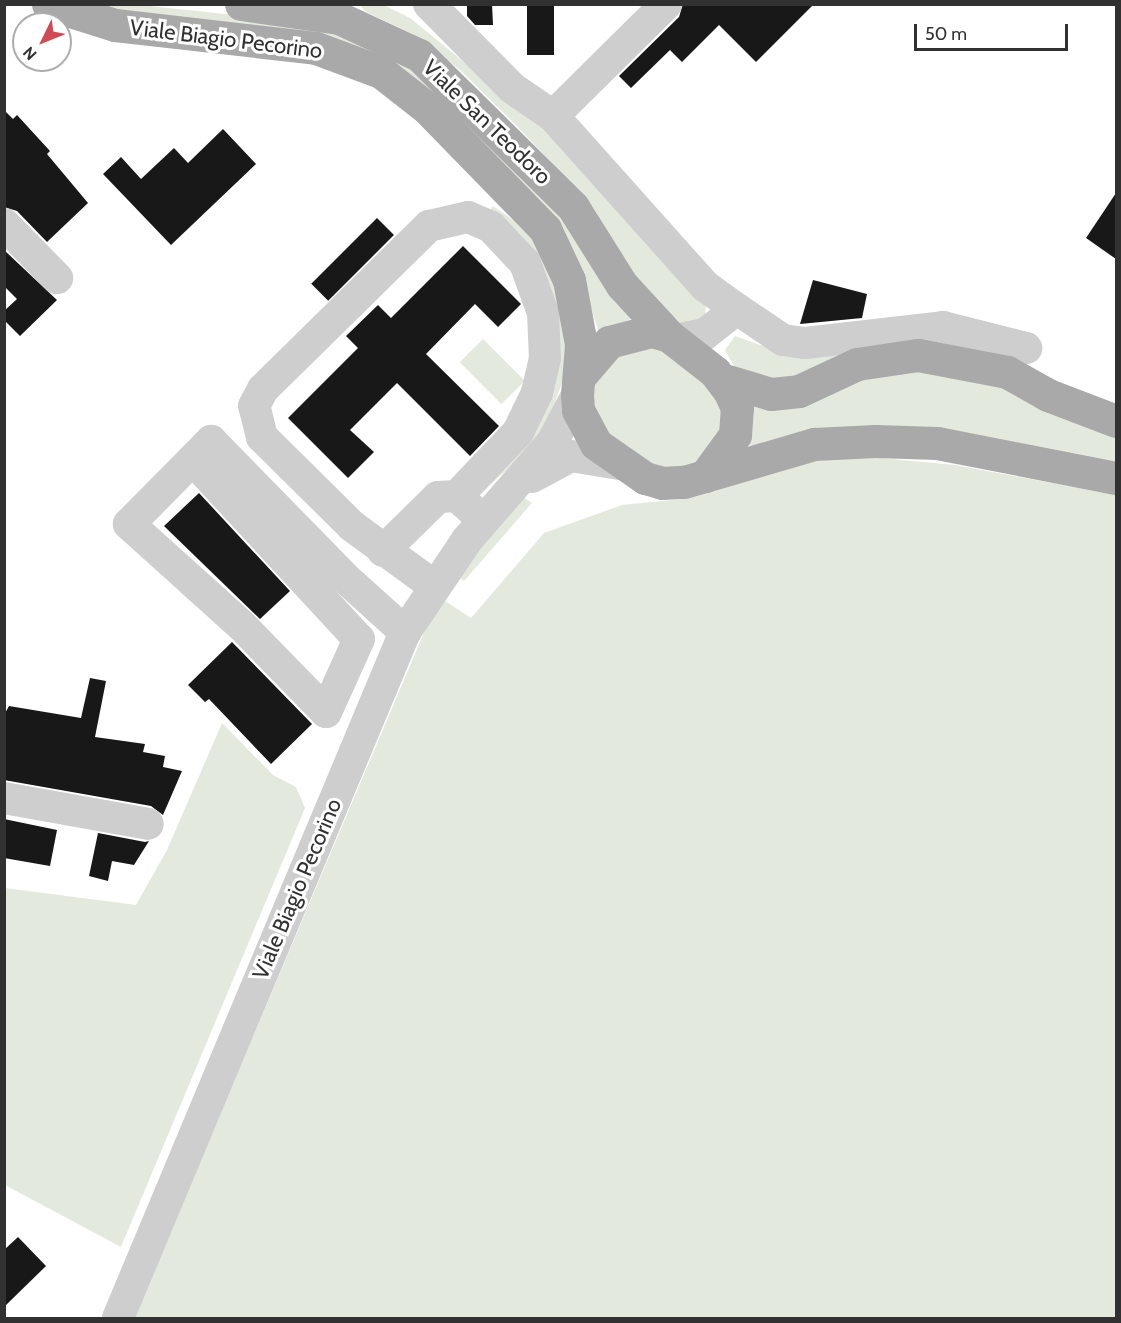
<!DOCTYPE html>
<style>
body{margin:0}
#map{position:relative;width:1121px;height:1323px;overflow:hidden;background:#fff;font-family:Cabin,sans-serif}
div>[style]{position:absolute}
.green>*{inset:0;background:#e4e9de;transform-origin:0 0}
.building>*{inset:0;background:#181818;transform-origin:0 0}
.minor>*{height:32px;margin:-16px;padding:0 16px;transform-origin:16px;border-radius:16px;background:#cecece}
.major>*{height:33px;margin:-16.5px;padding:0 16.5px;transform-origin:16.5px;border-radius:16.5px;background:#a9a9a9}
span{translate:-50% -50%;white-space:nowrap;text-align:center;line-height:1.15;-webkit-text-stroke:6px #fff;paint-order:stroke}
.street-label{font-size:22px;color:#313131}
.frame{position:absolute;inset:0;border:6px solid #313131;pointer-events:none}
.north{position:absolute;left:12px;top:12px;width:60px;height:60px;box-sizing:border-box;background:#fff;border:2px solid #adadad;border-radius:50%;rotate:227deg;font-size:16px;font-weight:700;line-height:24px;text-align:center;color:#313131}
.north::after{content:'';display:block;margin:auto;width:21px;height:27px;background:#d04a56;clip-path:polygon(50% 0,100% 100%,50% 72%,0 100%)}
.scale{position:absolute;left:914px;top:24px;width:154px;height:27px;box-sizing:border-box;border:3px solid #313131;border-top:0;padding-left:8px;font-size:18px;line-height:21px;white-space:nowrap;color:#313131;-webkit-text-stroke:4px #fff;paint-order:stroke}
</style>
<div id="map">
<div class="green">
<i style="clip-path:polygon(82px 5px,140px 5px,310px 23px,385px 45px,562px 216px,633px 318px,599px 333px,581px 277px,425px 90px)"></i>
<i style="clip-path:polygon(360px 5px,384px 5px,410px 18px,563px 143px,706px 303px,705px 319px,690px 327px,674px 321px,633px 276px,593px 207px,516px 125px,459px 69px,411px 33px,366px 12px)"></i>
<i style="clip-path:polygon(493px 206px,525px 228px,546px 258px,566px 323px,563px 380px,549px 419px,522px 457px,480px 493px,552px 369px,489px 211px)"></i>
<i style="clip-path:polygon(735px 336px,798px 358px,872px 348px,982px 354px,781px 384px,735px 368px,725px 350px)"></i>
<i style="left:483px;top:339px;width:59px;height:33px;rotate:45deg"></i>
<i style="clip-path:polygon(660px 346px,711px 383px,726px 426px,701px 464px,656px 469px,614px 443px,591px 405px,596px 373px,613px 352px)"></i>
<i style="clip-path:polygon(894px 368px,979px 376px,1116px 432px,1116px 468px,741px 445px,745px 400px,834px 388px)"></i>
<i style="clip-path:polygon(849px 455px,955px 465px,1116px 495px,1116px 1318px,134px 1318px,439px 597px,471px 618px,544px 533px,622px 505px,682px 499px,760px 472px)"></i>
<i style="clip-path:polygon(523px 497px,532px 503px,464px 581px,457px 576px)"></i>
<i style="clip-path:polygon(222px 723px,273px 775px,296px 787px,305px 808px,121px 1247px,5px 1185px,5px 888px,136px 905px,167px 850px)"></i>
</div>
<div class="building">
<i style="clip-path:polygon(467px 4px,492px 4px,493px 25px,475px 25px,467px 16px)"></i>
<i style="left:527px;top:4px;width:27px;height:51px"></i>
<i style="clip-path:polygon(683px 4px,814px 4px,756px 62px,719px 25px,682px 62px,670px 50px,631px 88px,619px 76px,679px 17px)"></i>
<i style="clip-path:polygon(4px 110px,13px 119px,17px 115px,50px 151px,47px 154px,88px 203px,47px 242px,17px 211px,4px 207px)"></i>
<i style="clip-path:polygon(223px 129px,256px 164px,171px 245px,103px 174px,121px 157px,141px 179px,174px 148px,188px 163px)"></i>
<i style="clip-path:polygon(1116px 193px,1116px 259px,1086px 238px)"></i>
<i style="left:377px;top:218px;width:24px;height:93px;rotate:45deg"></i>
<i style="clip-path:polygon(463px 246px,521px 304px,498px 327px,475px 304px,426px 354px,499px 426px,470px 456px,397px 383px,350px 430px,374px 452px,348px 478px,288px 418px,358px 348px,346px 336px,378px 305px,391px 318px)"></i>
<i style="clip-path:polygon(4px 250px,57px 300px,20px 336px,4px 320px,4px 311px,17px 299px,4px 286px)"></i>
<i style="clip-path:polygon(813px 280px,867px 294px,862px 318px,800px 324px)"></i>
<i style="clip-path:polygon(199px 493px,290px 591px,260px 619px,164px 526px)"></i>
<i style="clip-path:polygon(232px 642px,312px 724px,271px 764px,209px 699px,205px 702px,188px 685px)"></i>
<i style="clip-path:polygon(90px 678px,106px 681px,95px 737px,145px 744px,143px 752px,165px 756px,163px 767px,182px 771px,163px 815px,151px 806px,4px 780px,4px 715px,9px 706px,81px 718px)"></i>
<i style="clip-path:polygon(4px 819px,57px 830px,50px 866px,4px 858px)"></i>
<i style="clip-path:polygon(98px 833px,145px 842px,149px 841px,134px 865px,112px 861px,108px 881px,89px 876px)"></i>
<i style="clip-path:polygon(18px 1237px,46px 1266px,4px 1307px,4px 1250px)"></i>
</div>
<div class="minor">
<i style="left:429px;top:4px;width:118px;rotate:45.3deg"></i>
<i style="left:512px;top:88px;width:50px;rotate:34.3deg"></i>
<i style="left:553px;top:116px;width:228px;rotate:48.2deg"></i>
<i style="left:705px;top:286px;width:39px;rotate:36deg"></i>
<i style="left:737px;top:309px;width:41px;rotate:142deg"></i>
<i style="left:705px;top:334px;width:32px;rotate:169deg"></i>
<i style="left:553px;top:116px;width:159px;rotate:-44.7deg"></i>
<i style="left:4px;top:224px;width:76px;rotate:45.5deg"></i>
<i style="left:737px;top:309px;width:55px;rotate:34deg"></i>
<i style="left:783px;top:340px;width:22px;rotate:8deg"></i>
<i style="left:805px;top:343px;width:139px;rotate:-6.6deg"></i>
<i style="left:943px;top:327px;width:86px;rotate:14.2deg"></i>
<i style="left:193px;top:460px;width:244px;rotate:47.2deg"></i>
<i style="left:359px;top:639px;width:80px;rotate:114.3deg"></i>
<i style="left:326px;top:712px;width:122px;rotate:-134.3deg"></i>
<i style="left:241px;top:625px;width:151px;rotate:-138deg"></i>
<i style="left:129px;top:524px;width:117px;rotate:-45.3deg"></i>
<i style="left:211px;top:441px;width:189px;rotate:45.6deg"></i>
<i style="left:343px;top:576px;width:84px;rotate:42.1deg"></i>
<i style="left:532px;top:477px;width:44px;rotate:-28.3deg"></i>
<i style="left:571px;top:456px;width:49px;rotate:9.5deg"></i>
<i style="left:383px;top:551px;width:77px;rotate:-44.5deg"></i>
<i style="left:438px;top:497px;width:19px;rotate:-3deg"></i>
<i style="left:457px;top:496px;width:21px;rotate:43deg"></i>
<i style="left:434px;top:586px;width:102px;rotate:-143.8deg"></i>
<i style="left:352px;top:526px;width:127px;rotate:-135.3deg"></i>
<i style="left:262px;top:437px;width:32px;rotate:-104deg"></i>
<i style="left:254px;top:406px;width:19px;rotate:-62deg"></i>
<i style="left:263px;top:389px;width:233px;rotate:-44.5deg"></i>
<i style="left:429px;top:226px;width:40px;rotate:-13deg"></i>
<i style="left:468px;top:217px;width:25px;rotate:23deg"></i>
<i style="left:491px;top:227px;width:50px;rotate:46.6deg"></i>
<i style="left:525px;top:263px;width:53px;rotate:70.2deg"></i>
<i style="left:543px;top:313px;width:45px;rotate:87.5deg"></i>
<i style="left:545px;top:358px;width:36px;rotate:103deg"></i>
<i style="left:537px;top:393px;width:43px;rotate:116deg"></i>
<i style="left:518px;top:432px;width:88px;rotate:133.6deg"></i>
<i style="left:4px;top:798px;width:146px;rotate:10.2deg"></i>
<i style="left:118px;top:1318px;width:744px;rotate:-67.3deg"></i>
<i style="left:405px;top:632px;width:111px;rotate:-56deg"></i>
<i style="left:467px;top:540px;width:131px;rotate:-49deg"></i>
<i style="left:553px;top:441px;width:52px;rotate:-62.4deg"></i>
</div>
<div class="major">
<i style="left:48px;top:4px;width:70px;rotate:17.4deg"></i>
<i style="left:115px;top:25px;width:202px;rotate:6.5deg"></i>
<i style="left:316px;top:48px;width:69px;rotate:20.3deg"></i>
<i style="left:381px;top:72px;width:58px;rotate:38deg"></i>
<i style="left:427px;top:108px;width:169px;rotate:45.7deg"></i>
<i style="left:545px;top:229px;width:56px;rotate:64.8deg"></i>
<i style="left:569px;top:280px;width:65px;rotate:79.4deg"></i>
<i style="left:581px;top:344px;width:51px;rotate:94.5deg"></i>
<i style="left:577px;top:395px;width:15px;rotate:86deg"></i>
<i style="left:578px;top:410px;width:38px;rotate:62deg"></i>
<i style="left:596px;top:444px;width:60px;rotate:34.8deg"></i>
<i style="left:645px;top:478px;width:18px;rotate:16deg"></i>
<i style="left:662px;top:483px;width:22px;rotate:-3deg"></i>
<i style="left:684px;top:482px;width:22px;rotate:-16deg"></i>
<i style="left:705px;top:476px;width:51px;rotate:-53.8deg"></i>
<i style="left:735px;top:435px;width:27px;rotate:-86deg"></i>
<i style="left:737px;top:408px;width:17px;rotate:-114deg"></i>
<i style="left:730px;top:392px;width:25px;rotate:-127deg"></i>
<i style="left:715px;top:372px;width:58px;rotate:-142deg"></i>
<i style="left:669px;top:336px;width:19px;rotate:-164deg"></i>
<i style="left:651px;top:331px;width:43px;rotate:165.3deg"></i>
<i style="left:609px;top:342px;width:46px;rotate:130.6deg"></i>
<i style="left:241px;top:4px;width:99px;rotate:8.1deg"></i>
<i style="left:339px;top:18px;width:88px;rotate:24.8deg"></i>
<i style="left:419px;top:55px;width:216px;rotate:44.6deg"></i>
<i style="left:573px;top:207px;width:92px;rotate:57.9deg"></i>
<i style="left:622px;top:285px;width:69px;rotate:47.3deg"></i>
<i style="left:721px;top:379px;width:52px;rotate:16.7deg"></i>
<i style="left:771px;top:394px;width:28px;rotate:-6deg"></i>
<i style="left:799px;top:391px;width:64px;rotate:-25deg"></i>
<i style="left:857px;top:364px;width:62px;rotate:-8.4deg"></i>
<i style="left:918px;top:355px;width:91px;rotate:10.8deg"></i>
<i style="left:1007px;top:372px;width:47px;rotate:29.3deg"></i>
<i style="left:1048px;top:395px;width:73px;rotate:20.9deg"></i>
<i style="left:705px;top:476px;width:114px;rotate:-16.4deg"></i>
<i style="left:814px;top:444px;width:61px;rotate:-2.8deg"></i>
<i style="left:875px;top:441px;width:62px;rotate:1.8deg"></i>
<i style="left:937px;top:443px;width:182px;rotate:11.1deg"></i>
</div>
<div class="street-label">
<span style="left:226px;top:39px;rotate:7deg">Viale Biagio Pecorino</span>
<span style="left:487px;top:122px;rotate:44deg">Viale San Teodoro</span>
<span style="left:297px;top:889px;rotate:-67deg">Viale Biagio Pecorino</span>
</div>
<div class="frame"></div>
<div class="north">N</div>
<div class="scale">50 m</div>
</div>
